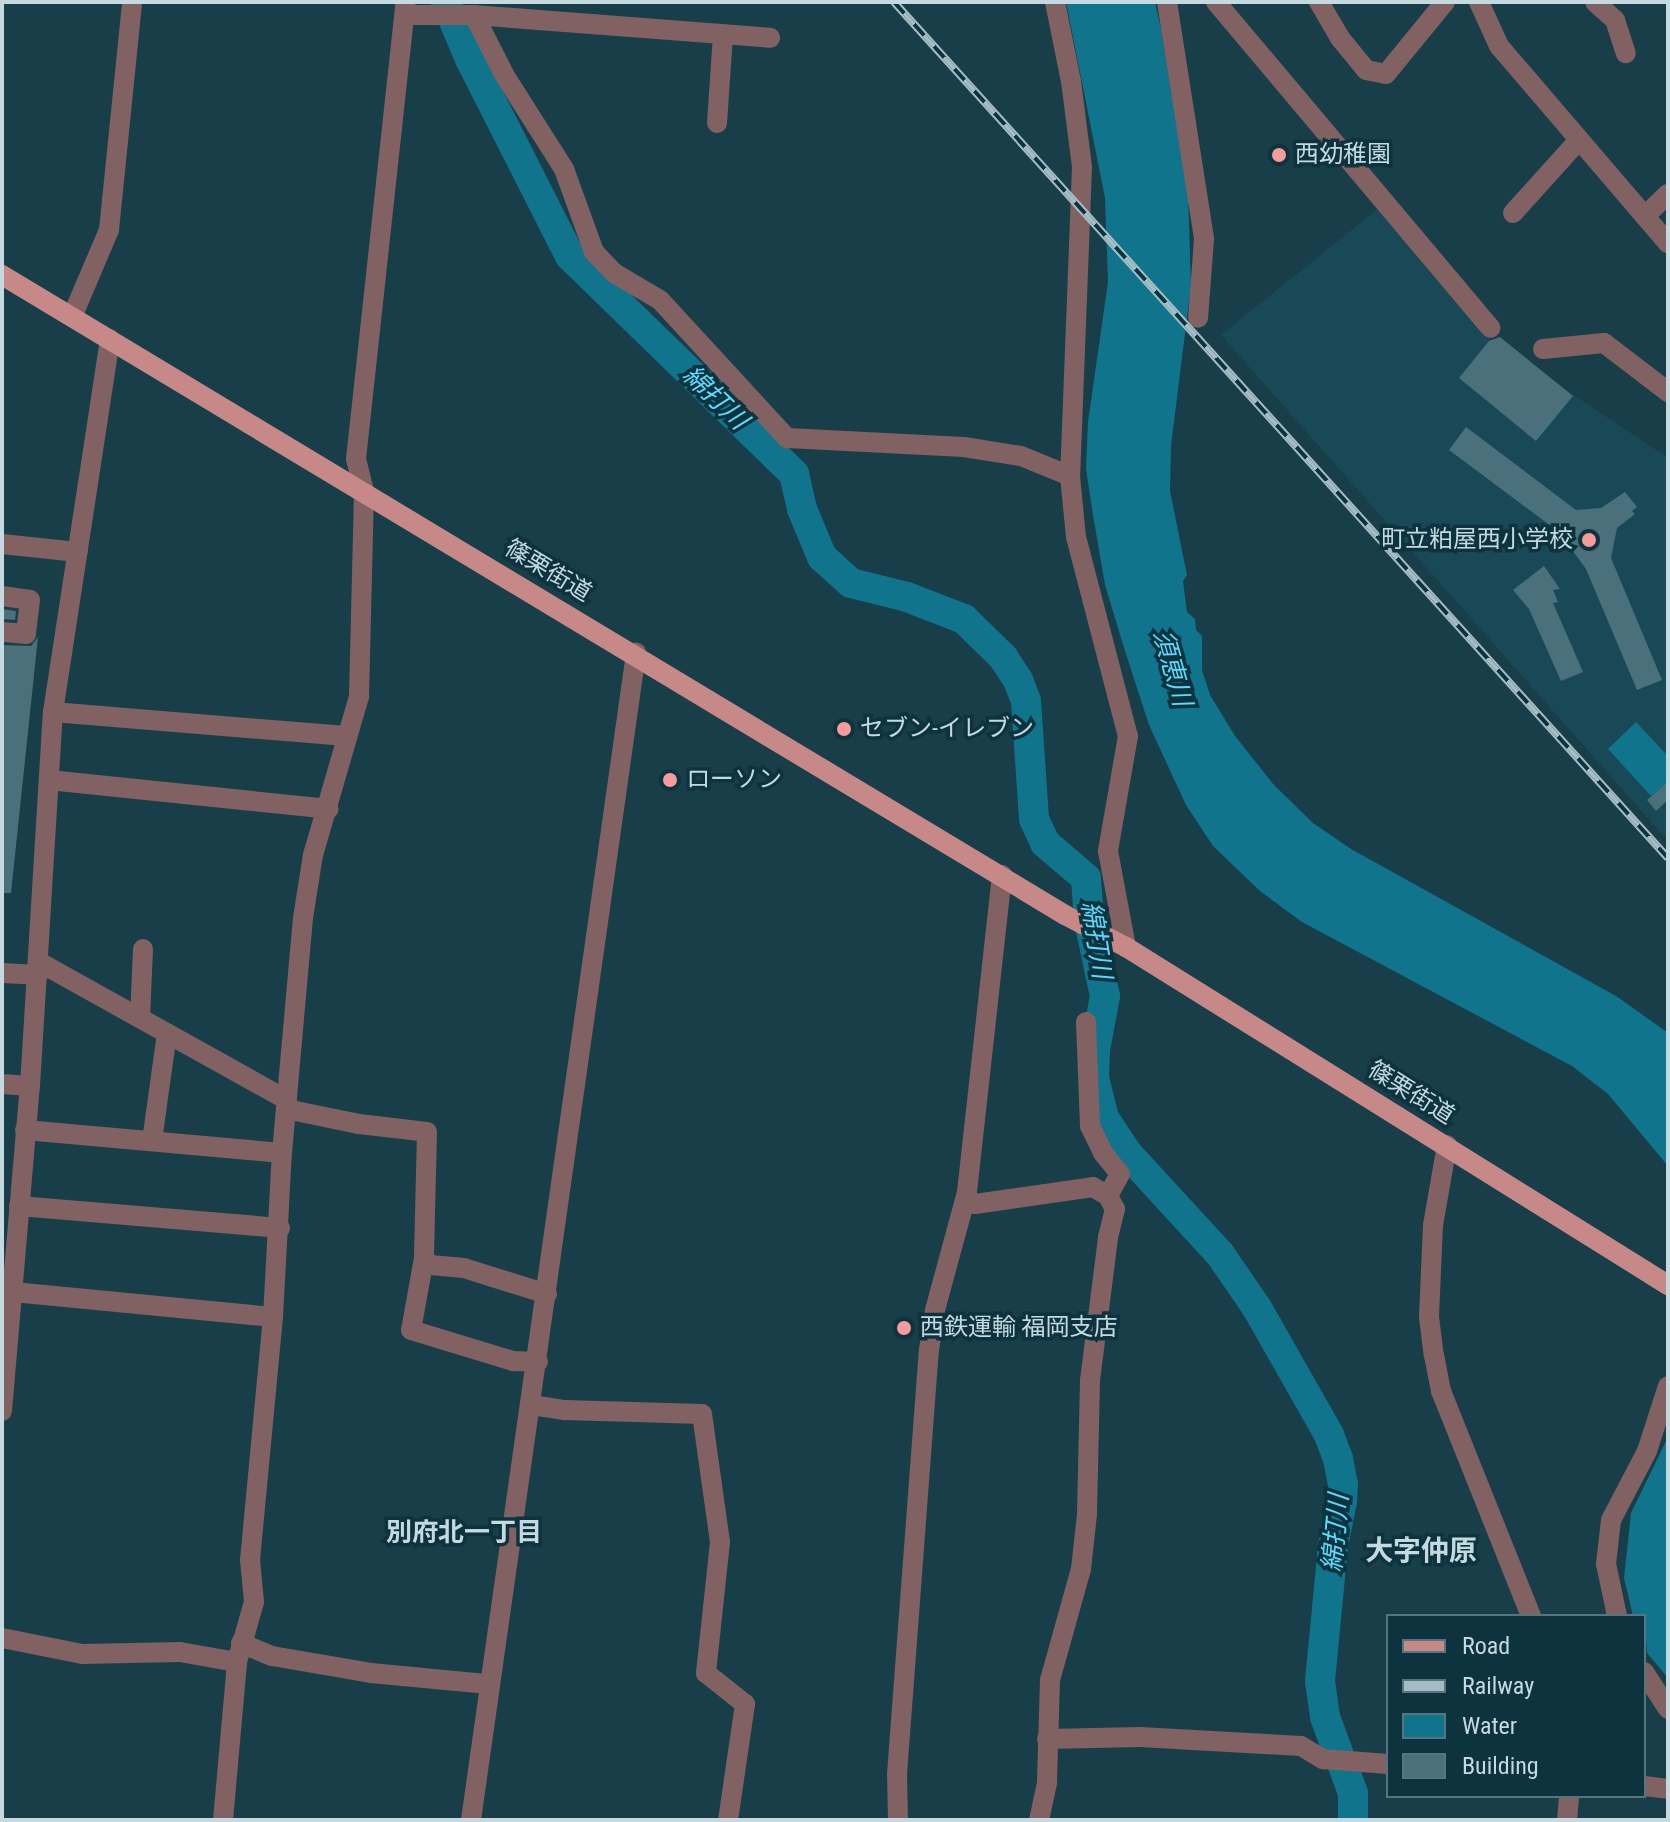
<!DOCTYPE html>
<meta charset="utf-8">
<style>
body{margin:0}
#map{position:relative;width:1670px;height:1822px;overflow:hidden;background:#183e49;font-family:"Roboto Condensed","Noto Sans JP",sans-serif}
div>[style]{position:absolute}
.built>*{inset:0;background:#194957}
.water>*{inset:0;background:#10748d}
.river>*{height:30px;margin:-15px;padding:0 15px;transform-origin:15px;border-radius:15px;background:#10748d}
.building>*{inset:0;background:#4a707c}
.minor>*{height:20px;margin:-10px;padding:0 10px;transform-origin:10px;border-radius:10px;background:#816161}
.major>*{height:20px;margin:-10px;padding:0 10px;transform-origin:10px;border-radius:10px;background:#c78988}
.rail>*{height:8px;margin-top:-4px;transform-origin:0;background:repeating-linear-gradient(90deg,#0c333e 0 15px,#a4bcc3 0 30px);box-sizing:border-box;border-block:2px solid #a4bcc3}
.dots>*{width:22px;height:22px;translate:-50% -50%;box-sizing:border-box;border:4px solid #0c333e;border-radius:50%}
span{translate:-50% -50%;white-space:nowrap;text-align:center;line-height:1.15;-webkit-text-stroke:7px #0c333e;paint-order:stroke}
.poi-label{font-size:24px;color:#c5d9e0}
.left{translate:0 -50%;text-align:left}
.right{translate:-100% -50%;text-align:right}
.street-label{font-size:24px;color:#c5d9e0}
.water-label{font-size:26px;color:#5cd9fd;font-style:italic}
.neighbourhood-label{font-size:26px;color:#c5d9e0;font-weight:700}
.quarter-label{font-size:28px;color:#c5d9e0;font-weight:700}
.frame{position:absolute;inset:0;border:4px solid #c5d9e0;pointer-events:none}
.legend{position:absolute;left:1386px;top:1614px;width:260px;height:184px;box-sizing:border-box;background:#0c333e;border:2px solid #56757f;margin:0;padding:10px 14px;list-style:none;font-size:24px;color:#c5d9e0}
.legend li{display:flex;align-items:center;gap:16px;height:40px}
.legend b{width:40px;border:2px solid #56757f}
</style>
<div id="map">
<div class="built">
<i style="clip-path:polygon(1378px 209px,1482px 334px,1668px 458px,1668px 841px,1221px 335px)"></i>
</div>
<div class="water">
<i style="clip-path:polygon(1066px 2px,1155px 2px,1161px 29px,1188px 194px,1191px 285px,1171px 446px,1170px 491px,1187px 575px,1183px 581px,1187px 612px,1195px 619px,1196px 630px,1202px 636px,1202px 670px,1210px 695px,1235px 736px,1274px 785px,1313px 823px,1351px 849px,1616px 996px,1668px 1033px,1668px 1166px,1608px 1094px,1572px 1066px,1302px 922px,1260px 891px,1213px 846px,1186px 805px,1149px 725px,1125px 651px,1105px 585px,1093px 515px,1086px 469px,1088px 422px,1108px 282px,1105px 198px)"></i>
<i style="clip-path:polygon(1636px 722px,1668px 756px,1668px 781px,1651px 796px,1608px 749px)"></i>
<i style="clip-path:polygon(1668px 1437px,1668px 1678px,1647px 1653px,1644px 1616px,1633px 1616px,1624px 1578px,1631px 1513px)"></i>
</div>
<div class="river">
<i style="left:446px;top:2px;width:62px;rotate:67.2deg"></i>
<i style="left:470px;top:59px;width:221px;rotate:63.1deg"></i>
<i style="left:570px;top:256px;width:313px;rotate:44.2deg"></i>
<i style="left:794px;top:474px;width:36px;rotate:77deg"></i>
<i style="left:802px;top:509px;width:52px;rotate:67.4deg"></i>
<i style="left:822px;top:557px;width:39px;rotate:42deg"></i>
<i style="left:851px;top:583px;width:58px;rotate:14deg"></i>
<i style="left:907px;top:597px;width:61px;rotate:21.1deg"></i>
<i style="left:964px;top:619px;width:54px;rotate:44.3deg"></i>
<i style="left:1003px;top:657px;width:27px;rotate:57deg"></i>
<i style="left:1018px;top:680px;width:22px;rotate:69deg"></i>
<i style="left:1026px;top:701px;width:118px;rotate:86.1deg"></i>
<i style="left:1034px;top:819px;width:26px;rotate:65deg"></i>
<i style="left:1045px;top:843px;width:54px;rotate:40.5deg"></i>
<i style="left:1086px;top:878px;width:43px;rotate:86deg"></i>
<i style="left:1089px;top:921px;width:77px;rotate:78deg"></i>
<i style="left:1105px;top:996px;width:55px;rotate:100.5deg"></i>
<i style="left:1095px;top:1050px;width:28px;rotate:92deg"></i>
<i style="left:1094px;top:1078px;width:41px;rotate:76deg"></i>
<i style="left:1104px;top:1118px;width:42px;rotate:56.7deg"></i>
<i style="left:1127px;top:1153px;width:137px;rotate:47.4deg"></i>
<i style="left:1220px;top:1254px;width:65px;rotate:55.6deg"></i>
<i style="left:1257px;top:1308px;width:146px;rotate:60.4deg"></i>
<i style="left:1329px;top:1435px;width:26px;rotate:69deg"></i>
<i style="left:1338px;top:1459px;width:25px;rotate:79deg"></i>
<i style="left:1343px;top:1484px;width:17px;rotate:93deg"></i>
<i style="left:1342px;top:1501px;width:46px;rotate:101.3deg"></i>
<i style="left:1333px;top:1546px;width:136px;rotate:95.5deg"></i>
<i style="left:1320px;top:1681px;width:36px;rotate:82deg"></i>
<i style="left:1325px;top:1717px;width:81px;rotate:69.8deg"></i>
<i style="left:1353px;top:1793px;width:27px;rotate:90deg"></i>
</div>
<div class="building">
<i style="clip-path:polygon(1500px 337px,1573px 396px,1536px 441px,1459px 378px,1489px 341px)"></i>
<i style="clip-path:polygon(1466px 427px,1576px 510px,1601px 508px,1625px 492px,1637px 507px,1632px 511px,1635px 514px,1617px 528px,1611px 558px,1662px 680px,1637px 690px,1586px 569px,1559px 532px,1449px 450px)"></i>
<i style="clip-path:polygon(1544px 566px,1560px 589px,1553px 590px,1558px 602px,1553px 603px,1583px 672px,1561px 681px,1529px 609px,1513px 590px)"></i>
<i style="clip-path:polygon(2px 609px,16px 611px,15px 620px,2px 619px)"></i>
<i style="clip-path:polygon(38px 637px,11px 893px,2px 893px,2px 645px,31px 646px)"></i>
<i style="clip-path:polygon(1668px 781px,1668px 800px,1656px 811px,1647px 800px)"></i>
</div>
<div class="minor">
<i style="left:1055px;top:2px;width:81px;rotate:78.6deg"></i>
<i style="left:1071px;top:81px;width:87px;rotate:82.7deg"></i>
<i style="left:1082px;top:167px;width:309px;rotate:92.2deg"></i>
<i style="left:1070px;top:476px;width:61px;rotate:84.4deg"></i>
<i style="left:1076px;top:537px;width:206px;rotate:75.4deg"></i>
<i style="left:1128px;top:736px;width:117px;rotate:99.9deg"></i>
<i style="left:1108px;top:851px;width:98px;rotate:79.4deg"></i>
<i style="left:1167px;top:2px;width:240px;rotate:81.1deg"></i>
<i style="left:1204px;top:239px;width:79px;rotate:94.3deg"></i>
<i style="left:1216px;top:2px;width:426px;rotate:49.9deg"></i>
<i style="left:1319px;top:2px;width:42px;rotate:59.7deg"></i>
<i style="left:1340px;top:38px;width:41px;rotate:50.9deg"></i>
<i style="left:1366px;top:70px;width:20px;rotate:11deg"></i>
<i style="left:1386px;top:74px;width:93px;rotate:-50.7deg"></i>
<i style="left:1479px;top:2px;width:48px;rotate:65.6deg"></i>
<i style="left:1499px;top:46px;width:260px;rotate:49.4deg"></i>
<i style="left:1595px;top:2px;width:27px;rotate:42deg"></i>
<i style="left:1615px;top:20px;width:35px;rotate:72deg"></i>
<i style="left:405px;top:15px;width:69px"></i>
<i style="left:474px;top:15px;width:68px;rotate:63.1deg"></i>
<i style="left:505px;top:76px;width:110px;rotate:57.6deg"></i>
<i style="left:564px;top:169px;width:88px;rotate:70.1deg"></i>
<i style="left:594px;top:252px;width:29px;rotate:46deg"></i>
<i style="left:614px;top:273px;width:53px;rotate:30.4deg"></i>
<i style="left:660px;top:300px;width:188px;rotate:47.4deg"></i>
<i style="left:787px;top:438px;width:177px;rotate:2.9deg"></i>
<i style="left:964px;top:447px;width:58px;rotate:9deg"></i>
<i style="left:1021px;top:456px;width:53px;rotate:22.2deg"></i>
<i style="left:474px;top:15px;width:297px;rotate:4.4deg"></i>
<i style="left:717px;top:123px;width:89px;rotate:-86.1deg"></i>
<i style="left:1513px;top:213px;width:98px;rotate:-47.9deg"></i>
<i style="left:1645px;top:216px;width:32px;rotate:-44deg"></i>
<i style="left:72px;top:317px;width:95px;rotate:-67deg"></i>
<i style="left:109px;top:230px;width:229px;rotate:-84.2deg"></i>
<i style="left:1543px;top:349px;width:61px;rotate:-5.6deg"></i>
<i style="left:1604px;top:343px;width:81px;rotate:37.4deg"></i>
<i style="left:2px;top:544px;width:76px;rotate:6deg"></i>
<i style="left:2px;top:596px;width:28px;rotate:8deg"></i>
<i style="left:30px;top:600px;width:34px;rotate:97deg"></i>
<i style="left:26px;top:634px;width:24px;rotate:-175deg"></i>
<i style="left:53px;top:712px;width:294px;rotate:4.7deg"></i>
<i style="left:49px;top:780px;width:281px;rotate:5.9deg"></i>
<i style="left:39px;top:962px;width:284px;rotate:29.1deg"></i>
<i style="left:2px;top:973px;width:36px;rotate:3deg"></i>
<i style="left:140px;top:1018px;width:69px;rotate:-87.5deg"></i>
<i style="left:1086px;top:1022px;width:104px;rotate:87.8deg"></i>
<i style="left:1090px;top:1126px;width:30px;rotate:64deg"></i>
<i style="left:1103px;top:1153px;width:27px;rotate:51deg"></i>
<i style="left:1120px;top:1174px;width:25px;rotate:119deg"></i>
<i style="left:2px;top:1084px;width:28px;rotate:4deg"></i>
<i style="left:286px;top:1109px;width:75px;rotate:11.6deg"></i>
<i style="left:359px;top:1124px;width:68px;rotate:6.7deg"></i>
<i style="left:427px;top:1132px;width:126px;rotate:91.4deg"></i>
<i style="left:424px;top:1258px;width:9px;rotate:49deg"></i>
<i style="left:430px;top:1265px;width:34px;rotate:5deg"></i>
<i style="left:464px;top:1268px;width:87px;rotate:17.4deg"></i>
<i style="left:25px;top:1130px;width:258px;rotate:5.1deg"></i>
<i style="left:152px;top:1141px;width:109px;rotate:-82.1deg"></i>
<i style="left:1447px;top:1145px;width:81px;rotate:99.9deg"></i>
<i style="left:1433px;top:1225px;width:92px;rotate:92.5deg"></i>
<i style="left:1429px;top:1317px;width:38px;rotate:83deg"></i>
<i style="left:1434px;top:1355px;width:37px;rotate:79deg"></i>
<i style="left:1441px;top:1391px;width:242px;rotate:68.2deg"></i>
<i style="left:965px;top:1201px;width:10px;rotate:17deg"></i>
<i style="left:975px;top:1204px;width:119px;rotate:-8.2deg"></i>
<i style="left:1093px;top:1187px;width:17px;rotate:31deg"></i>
<i style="left:1108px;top:1196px;width:15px;rotate:62deg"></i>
<i style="left:1115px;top:1209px;width:30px;rotate:104deg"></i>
<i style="left:1108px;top:1238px;width:144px;rotate:97.2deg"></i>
<i style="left:1090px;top:1381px;width:133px;rotate:91.3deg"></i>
<i style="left:1087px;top:1514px;width:55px;rotate:96.2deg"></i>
<i style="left:1081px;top:1569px;width:115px;rotate:105.6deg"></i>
<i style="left:1050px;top:1680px;width:103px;rotate:91.7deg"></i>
<i style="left:1047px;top:1783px;width:38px;rotate:102deg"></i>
<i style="left:19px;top:1206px;width:262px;rotate:4.8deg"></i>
<i style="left:424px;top:1258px;width:73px;rotate:100.2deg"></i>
<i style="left:411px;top:1330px;width:107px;rotate:16.9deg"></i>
<i style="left:513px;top:1361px;width:25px;rotate:2deg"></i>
<i style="left:13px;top:1292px;width:261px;rotate:5.5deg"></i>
<i style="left:532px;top:1405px;width:33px;rotate:9deg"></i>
<i style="left:565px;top:1410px;width:137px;rotate:1.7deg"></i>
<i style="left:702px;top:1414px;width:129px;rotate:82deg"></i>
<i style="left:720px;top:1542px;width:132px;rotate:96.1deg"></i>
<i style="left:706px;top:1673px;width:50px;rotate:38.5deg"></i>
<i style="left:745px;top:1704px;width:117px;rotate:98.3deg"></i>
<i style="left:2px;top:1411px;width:326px;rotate:-85.1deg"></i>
<i style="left:30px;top:1086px;width:375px;rotate:-86.5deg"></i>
<i style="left:53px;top:712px;width:377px;rotate:-81.3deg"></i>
<i style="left:1617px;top:1616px;width:53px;rotate:-101.9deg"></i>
<i style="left:1606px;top:1564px;width:44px;rotate:-83.5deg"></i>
<i style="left:1611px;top:1520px;width:78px;rotate:-62.4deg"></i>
<i style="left:1647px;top:1451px;width:68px;rotate:-72.1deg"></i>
<i style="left:2px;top:1638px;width:82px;rotate:11.3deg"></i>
<i style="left:82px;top:1654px;width:98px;rotate:-1.2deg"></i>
<i style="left:180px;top:1652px;width:58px;rotate:10deg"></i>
<i style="left:241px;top:1643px;width:34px;rotate:23deg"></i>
<i style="left:272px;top:1656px;width:100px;rotate:9.7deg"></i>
<i style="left:371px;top:1673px;width:118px;rotate:5.4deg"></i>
<i style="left:1644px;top:1672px;width:44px;rotate:57deg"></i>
<i style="left:1047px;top:1739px;width:93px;rotate:-1.2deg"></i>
<i style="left:1140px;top:1737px;width:161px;rotate:3.2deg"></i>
<i style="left:1301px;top:1746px;width:26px;rotate:31deg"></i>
<i style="left:1323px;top:1759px;width:65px;rotate:4.4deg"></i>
<i style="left:1644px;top:1786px;width:24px;rotate:7deg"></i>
<i style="left:223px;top:1820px;width:159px;rotate:-84.9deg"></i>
<i style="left:237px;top:1662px;width:62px;rotate:-74.2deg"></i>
<i style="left:254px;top:1602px;width:42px;rotate:-95.4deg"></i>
<i style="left:250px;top:1560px;width:244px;rotate:-84.6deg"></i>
<i style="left:273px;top:1317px;width:164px;rotate:-86.9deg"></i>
<i style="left:282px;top:1153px;width:236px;rotate:-84.9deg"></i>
<i style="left:303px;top:918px;width:64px;rotate:-81deg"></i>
<i style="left:313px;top:855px;width:165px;rotate:-73.8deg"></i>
<i style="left:359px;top:697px;width:206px;rotate:-88.6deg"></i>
<i style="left:364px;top:491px;width:33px;rotate:-104deg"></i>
<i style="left:356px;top:459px;width:460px;rotate:-83.8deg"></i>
<i style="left:471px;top:1820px;width:1179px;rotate:-81.95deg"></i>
<i style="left:898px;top:1820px;width:46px;rotate:-91.2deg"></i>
<i style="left:897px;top:1774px;width:425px;rotate:-85.7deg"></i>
<i style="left:929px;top:1350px;width:40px;rotate:-81.5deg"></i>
<i style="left:935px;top:1310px;width:122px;rotate:-74.8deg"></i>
<i style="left:967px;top:1192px;width:319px;rotate:-83.7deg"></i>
<i style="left:1567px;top:1820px;width:24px;rotate:-85deg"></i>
</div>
<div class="major">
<i style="left:2px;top:275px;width:1241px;rotate:31.05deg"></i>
<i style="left:1065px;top:915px;width:69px;rotate:27.7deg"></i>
<i style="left:1126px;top:947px;width:639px;rotate:31.95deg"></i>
</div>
<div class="rail">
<i style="left:894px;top:2px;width:1154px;rotate:47.88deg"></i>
</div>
<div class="dots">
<i style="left:1279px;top:155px;background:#f59b9b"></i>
<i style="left:1589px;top:540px;background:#f59b9b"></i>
<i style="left:844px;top:729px;background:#f59b9b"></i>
<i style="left:670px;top:780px;background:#f59b9b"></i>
<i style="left:904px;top:1328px;background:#f59b9b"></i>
</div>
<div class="poi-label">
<span class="left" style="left:1295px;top:155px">西幼稚園</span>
<span class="right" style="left:1573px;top:540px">町立粕屋西小学校</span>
<span class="left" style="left:860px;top:729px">セブン-イレブン</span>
<span class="left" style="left:686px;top:780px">ローソン</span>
<span class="left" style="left:920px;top:1328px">西鉄運輸 福岡支店</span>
</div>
<div class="street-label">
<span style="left:548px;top:571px;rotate:31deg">篠栗街道</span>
<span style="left:1411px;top:1093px;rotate:32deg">篠栗街道</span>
</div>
<div class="water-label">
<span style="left:715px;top:398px;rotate:44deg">綿打川</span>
<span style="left:1172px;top:668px;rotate:74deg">須恵川</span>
<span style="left:1096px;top:940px;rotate:81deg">綿打川</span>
<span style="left:1336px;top:1533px;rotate:-85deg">綿打川</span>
</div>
<div class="neighbourhood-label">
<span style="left:464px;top:1533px">別府北一丁目</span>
</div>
<div class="quarter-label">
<span style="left:1421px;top:1551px">大字仲原</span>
</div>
<div class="frame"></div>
<ul class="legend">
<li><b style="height:10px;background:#c78988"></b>Road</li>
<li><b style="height:10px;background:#a4bcc3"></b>Railway</li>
<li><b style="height:22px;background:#10748d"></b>Water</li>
<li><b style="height:22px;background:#4a707c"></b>Building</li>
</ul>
</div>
